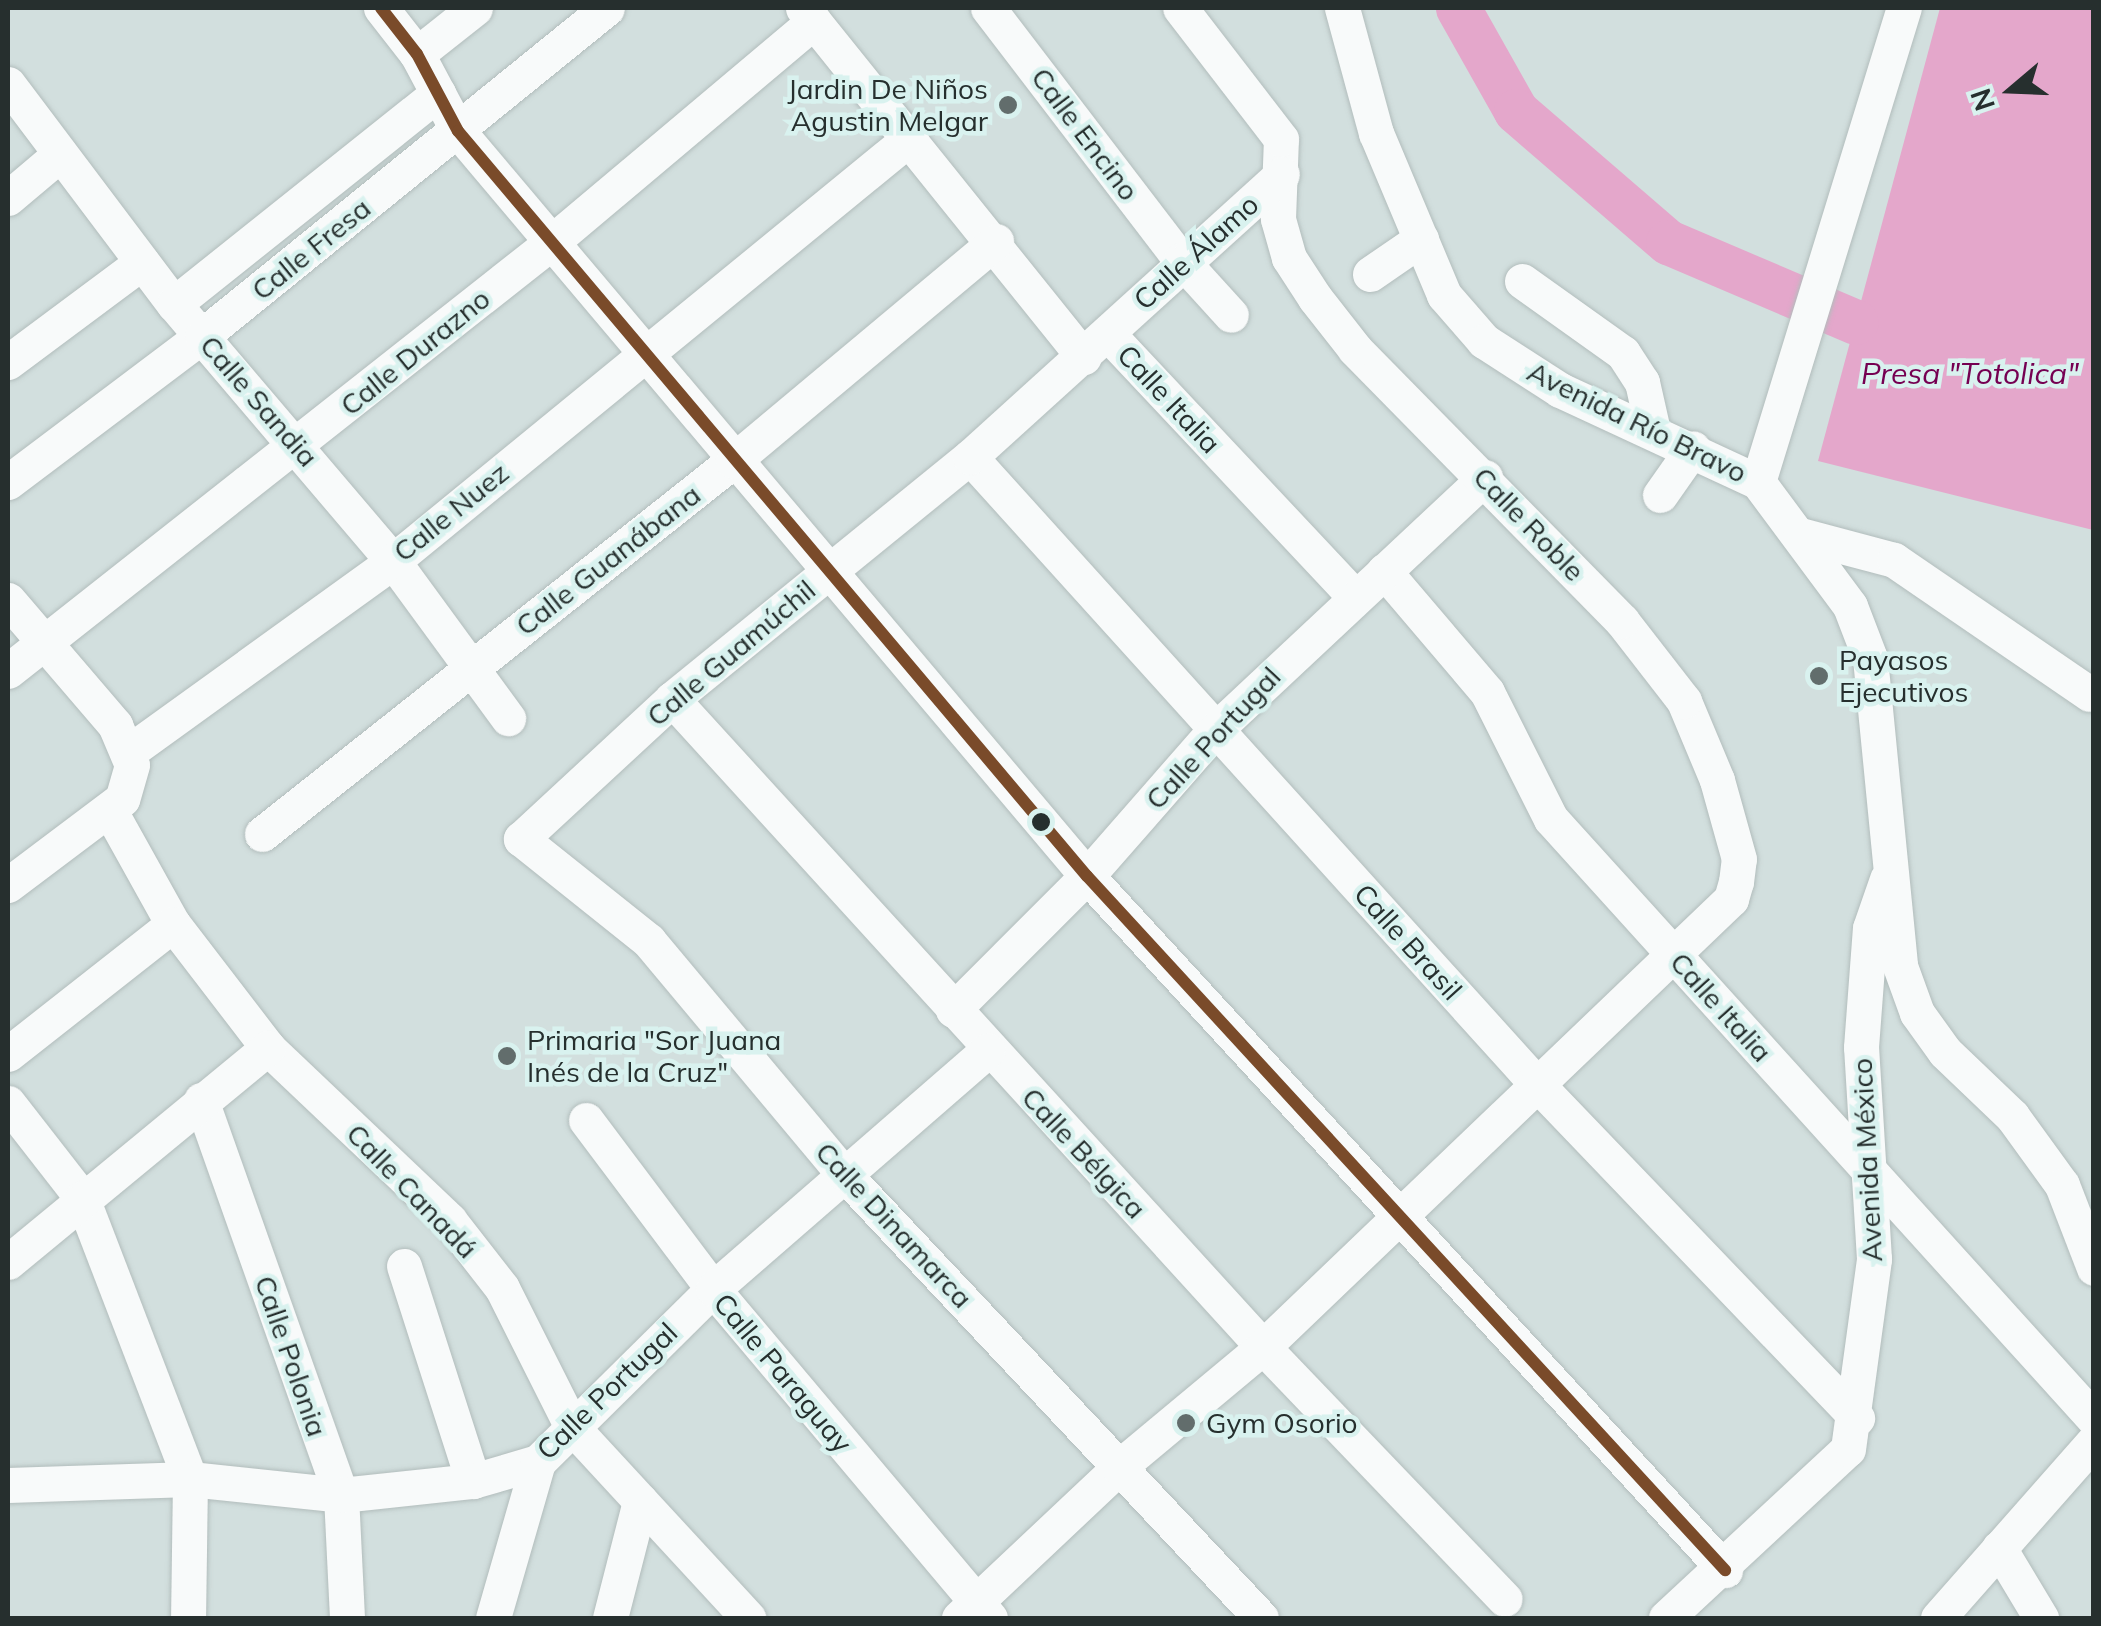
<!DOCTYPE html>
<meta charset="utf-8">
<style>
body{margin:0}
#map{position:relative;width:2101px;height:1626px;overflow:hidden;background:#d2dfde;font-family:Mulish,sans-serif}
div>[style]{position:absolute}
.water>*{inset:0;background:#e4a7cb}
.river>*{height:45px;margin:-22.5px;padding:0 22.5px;transform-origin:22.5px;border-radius:22.5px;background:#e4a7cb}
.roads{filter:drop-shadow(0 0 2px #b2bdbc) drop-shadow(0 0 2px #b2bdbc)}
.minor>*{height:35px;margin:-17.5px;padding:0 17.5px;transform-origin:17.5px;border-radius:17.5px;background:#f8fafa}
.bus-1>*{height:12px;margin:-6px;padding:0 6px;transform-origin:6px;border-radius:6px;background:#7a4b2a}
.dots>*{width:28px;height:28px;translate:-50% -50%;box-sizing:border-box;border:5px solid #d9f2ef;border-radius:50%}
span{translate:-50% -50%;white-space:nowrap;text-align:center;line-height:1.15;-webkit-text-stroke:9px #d9f2ef;paint-order:stroke}
.poi-label{font-size:28px;color:#262f2e}
.right{translate:-100% -50%;text-align:right}
.left{translate:0 -50%;text-align:left}
.street-label{font-size:28px;color:#262f2e}
.water-label{font-size:30px;color:#750052;font-style:italic}
.frame{position:absolute;inset:0;border:10px solid #262f2e;pointer-events:none}
.north{position:absolute;left:1961px;top:40px;width:100px;height:100px;-webkit-text-stroke:8px #d9f2ef;paint-order:stroke;rotate:251deg;font-size:28px;font-weight:700;line-height:40px;text-align:center;color:#262f2e}
.north::after{content:'';display:block;margin:auto;width:35px;height:45px;background:#262f2e;clip-path:polygon(50% 0,100% 100%,50% 72%,0 100%)}
</style>
<div id="map">
<div class="water">
<i style="clip-path:polygon(1940px 8px,2093px 8px,2093px 530px,1818px 461px)"></i>
</div>
<div class="river">
<i style="left:1458px;top:8px;width:118px;rotate:60.6deg"></i>
<i style="left:1516px;top:111px;width:201px;rotate:40.8deg"></i>
<i style="left:1668px;top:242px;width:204px;rotate:23.1deg"></i>
</div>
<div class="roads">
<div class="minor">
<i style="left:381px;top:8px;width:58px;rotate:52deg"></i>
<i style="left:417px;top:54px;width:87px;rotate:62deg"></i>
<i style="left:458px;top:131px;width:975px;rotate:49.83deg"></i>
<i style="left:1087px;top:876px;width:943px;rotate:47.41deg"></i>
<i style="left:803px;top:8px;width:448px;rotate:51.2deg"></i>
<i style="left:988px;top:8px;width:317px;rotate:52.6deg"></i>
<i style="left:1181px;top:260px;width:74px;rotate:47.7deg"></i>
<i style="left:1342px;top:8px;width:130px;rotate:74.8deg"></i>
<i style="left:1376px;top:133px;width:176px;rotate:67.2deg"></i>
<i style="left:1444px;top:295px;width:61px;rotate:49deg"></i>
<i style="left:1484px;top:341px;width:90px;rotate:32.8deg"></i>
<i style="left:1560px;top:390px;width:218px;rotate:24.9deg"></i>
<i style="left:1758px;top:482px;width:154px;rotate:53.4deg"></i>
<i style="left:1850px;top:606px;width:56px;rotate:69deg"></i>
<i style="left:1870px;top:658px;width:309px;rotate:84.4deg"></i>
<i style="left:1900px;top:966px;width:50px;rotate:70.1deg"></i>
<i style="left:1917px;top:1013px;width:48px;rotate:54.3deg"></i>
<i style="left:1945px;top:1052px;width:93px;rotate:43.7deg"></i>
<i style="left:2012px;top:1116px;width:85px;rotate:54.1deg"></i>
<i style="left:2062px;top:1185px;width:89px;rotate:68.9deg"></i>
<i style="left:417px;top:54px;width:74px;rotate:-38.4deg"></i>
<i style="left:8px;top:84px;width:276px;rotate:53deg"></i>
<i style="left:174px;top:304px;width:338px;rotate:49.6deg"></i>
<i style="left:393px;top:561px;width:195px;rotate:53.8deg"></i>
<i style="left:8px;top:198px;width:68px;rotate:-40.2deg"></i>
<i style="left:1370px;top:274px;width:62px;rotate:-34.5deg"></i>
<i style="left:1522px;top:281px;width:124px;rotate:35.5deg"></i>
<i style="left:1623px;top:353px;width:35px;rotate:57deg"></i>
<i style="left:1642px;top:382px;width:50px;rotate:77.3deg"></i>
<i style="left:174px;top:304px;width:338px;rotate:-38.6deg"></i>
<i style="left:1108px;top:334px;width:358px;rotate:46.8deg"></i>
<i style="left:8px;top:362px;width:167px;rotate:-36.7deg"></i>
<i style="left:970px;top:457px;width:841px;rotate:47.89deg"></i>
<i style="left:1534px;top:1081px;width:467px;rotate:46.2deg"></i>
<i style="left:8px;top:482px;width:243px;rotate:-37deg"></i>
<i style="left:202px;top:336px;width:521px;rotate:-39deg"></i>
<i style="left:1758px;top:482px;width:496px;rotate:-72.9deg"></i>
<i style="left:1660px;top:495px;width:57px;rotate:-54.9deg"></i>
<i style="left:1800px;top:535px;width:97px;rotate:14.9deg"></i>
<i style="left:1894px;top:560px;width:237px;rotate:34.4deg"></i>
<i style="left:1384px;top:571px;width:159px;rotate:49.6deg"></i>
<i style="left:1487px;top:692px;width:142px;rotate:63.3deg"></i>
<i style="left:1551px;top:819px;width:809px;rotate:47.85deg"></i>
<i style="left:8px;top:600px;width:165px;rotate:49.4deg"></i>
<i style="left:115px;top:725px;width:43px;rotate:67deg"></i>
<i style="left:132px;top:765px;width:35px;rotate:106deg"></i>
<i style="left:122px;top:799px;width:143px;rotate:143deg"></i>
<i style="left:8px;top:671px;width:694px;rotate:-38.27deg"></i>
<i style="left:553px;top:241px;width:341px;rotate:-40.1deg"></i>
<i style="left:672px;top:699px;width:877px;rotate:47.63deg"></i>
<i style="left:1263px;top:1347px;width:349px;rotate:46.2deg"></i>
<i style="left:130px;top:751px;width:324px;rotate:-35.8deg"></i>
<i style="left:393px;top:561px;width:669px;rotate:-39.3deg"></i>
<i style="left:110px;top:811px;width:129px;rotate:60.9deg"></i>
<i style="left:173px;top:924px;width:156px;rotate:52.5deg"></i>
<i style="left:268px;top:1048px;width:250px;rotate:43.5deg"></i>
<i style="left:449px;top:1220px;width:86px;rotate:52.1deg"></i>
<i style="left:502px;top:1288px;width:156px;rotate:63.3deg"></i>
<i style="left:572px;top:1427px;width:260px;rotate:47.3deg"></i>
<i style="left:262px;top:834px;width:601px;rotate:-38.38deg"></i>
<i style="left:733px;top:461px;width:343px;rotate:-39.9deg"></i>
<i style="left:953px;top:1010px;width:190px;rotate:-45deg"></i>
<i style="left:1087px;top:876px;width:194px;rotate:-48.8deg"></i>
<i style="left:1215px;top:730px;width:370px;rotate:-43.1deg"></i>
<i style="left:8px;top:1054px;width:210px;rotate:-38.2deg"></i>
<i style="left:201px;top:1100px;width:419px;rotate:70.5deg"></i>
<i style="left:341px;top:1495px;width:123px;rotate:87.2deg"></i>
<i style="left:8px;top:1103px;width:120px;rotate:52.1deg"></i>
<i style="left:82px;top:1198px;width:301px;rotate:69deg"></i>
<i style="left:190px;top:1479px;width:139px;rotate:90.8deg"></i>
<i style="left:586px;top:1120px;width:211px;rotate:53.1deg"></i>
<i style="left:713px;top:1289px;width:430px;rotate:49.9deg"></i>
<i style="left:8px;top:1262px;width:337px;rotate:-39.5deg"></i>
<i style="left:404px;top:1266px;width:226px;rotate:72.2deg"></i>
<i style="left:8px;top:1485px;width:182px;rotate:-1.9deg"></i>
<i style="left:190px;top:1479px;width:152px;rotate:6deg"></i>
<i style="left:341px;top:1495px;width:133px;rotate:-6.1deg"></i>
<i style="left:473px;top:1481px;width:68px;rotate:-16.3deg"></i>
<i style="left:538px;top:1462px;width:246px;rotate:-44.7deg"></i>
<i style="left:713px;top:1289px;width:364px;rotate:-41deg"></i>
<i style="left:1999px;top:1548px;width:82px;rotate:59deg"></i>
<i style="left:493px;top:1618px;width:162px;rotate:-73.9deg"></i>
<i style="left:610px;top:1618px;width:121px;rotate:-75.6deg"></i>
<i style="left:959px;top:1618px;width:220px;rotate:-43.3deg"></i>
<i style="left:1119px;top:1467px;width:187px;rotate:-39.8deg"></i>
<i style="left:1263px;top:1347px;width:648px;rotate:-43.75deg"></i>
<i style="left:1731px;top:899px;width:18px;rotate:-74deg"></i>
<i style="left:1736px;top:882px;width:23px;rotate:-83deg"></i>
<i style="left:1739px;top:859px;width:82px;rotate:-105.6deg"></i>
<i style="left:1717px;top:780px;width:86px;rotate:-112.7deg"></i>
<i style="left:1684px;top:701px;width:101px;rotate:-127.8deg"></i>
<i style="left:1622px;top:621px;width:381px;rotate:-134.5deg"></i>
<i style="left:1355px;top:349px;width:65px;rotate:-128.1deg"></i>
<i style="left:1315px;top:298px;width:48px;rotate:-123deg"></i>
<i style="left:1289px;top:258px;width:41px;rotate:-105.8deg"></i>
<i style="left:1278px;top:219px;width:80px;rotate:-87.9deg"></i>
<i style="left:1281px;top:139px;width:165px;rotate:-127.6deg"></i>
<i style="left:1261px;top:1618px;width:612px;rotate:-133.21deg"></i>
<i style="left:842px;top:1172px;width:301px;rotate:-129.9deg"></i>
<i style="left:649px;top:941px;width:164px;rotate:-141.4deg"></i>
<i style="left:521px;top:839px;width:206px;rotate:-42.8deg"></i>
<i style="left:672px;top:699px;width:384px;rotate:-39.1deg"></i>
<i style="left:970px;top:457px;width:421px;rotate:-42.2deg"></i>
<i style="left:1666px;top:1618px;width:248px;rotate:-42.9deg"></i>
<i style="left:1848px;top:1449px;width:192px;rotate:-82.2deg"></i>
<i style="left:1874px;top:1259px;width:212px;rotate:-93.5deg"></i>
<i style="left:1861px;top:1047px;width:119px;rotate:-85.7deg"></i>
<i style="left:1870px;top:928px;width:52px;rotate:-70.9deg"></i>
<i style="left:1938px;top:1618px;width:236px;rotate:-48.6deg"></i>
</div>
</div>
<div class="bus-1">
<i style="left:381px;top:8px;width:58px;rotate:52deg"></i>
<i style="left:417px;top:54px;width:87px;rotate:62deg"></i>
<i style="left:458px;top:131px;width:975px;rotate:49.83deg"></i>
<i style="left:1087px;top:876px;width:943px;rotate:47.41deg"></i>
</div>
<div class="dots">
<i style="left:1008px;top:105px;background:#626d6c"></i>
<i style="left:1819px;top:676px;background:#626d6c"></i>
<i style="left:1041px;top:822px;background:#262f2e"></i>
<i style="left:507px;top:1056px;background:#626d6c"></i>
<i style="left:1186px;top:1423px;background:#626d6c"></i>
</div>
<div class="poi-label">
<span class="right" style="left:988px;top:105px">Jardin De Niños<br>Agustin Melgar</span>
<span class="left" style="left:1839px;top:676px">Payasos<br>Ejecutivos</span>
<span class="left" style="left:527px;top:1056px">Primaria "Sor Juana<br>Inés de la Cruz"</span>
<span class="left" style="left:1206px;top:1423px">Gym Osorio</span>
</div>
<div class="street-label">
<span style="left:1085px;top:134px;rotate:53deg">Calle Encino</span>
<span style="left:311px;top:249px;rotate:-39deg">Calle Fresa</span>
<span style="left:1196px;top:252px;rotate:-42deg">Calle Álamo</span>
<span style="left:415px;top:352px;rotate:-39deg">Calle Durazno</span>
<span style="left:1169px;top:399px;rotate:47deg">Calle Italia</span>
<span style="left:259px;top:401px;rotate:49deg">Calle Sandia</span>
<span style="left:1637px;top:422px;rotate:26deg">Avenida Río Bravo</span>
<span style="left:451px;top:512px;rotate:-39deg">Calle Nuez</span>
<span style="left:1529px;top:524px;rotate:46deg">Calle Roble</span>
<span style="left:608px;top:560px;rotate:-38deg">Calle Guanábana</span>
<span style="left:731px;top:653px;rotate:-40deg">Calle Guamúchil</span>
<span style="left:1213px;top:738px;rotate:-47deg">Calle Portugal</span>
<span style="left:1408px;top:942px;rotate:48deg">Calle Brasil</span>
<span style="left:1721px;top:1007px;rotate:48deg">Calle Italia</span>
<span style="left:1084px;top:1153px;rotate:47deg">Calle Bélgica</span>
<span style="left:1867px;top:1160px;rotate:-93deg">Avenida México</span>
<span style="left:412px;top:1191px;rotate:46deg">Calle Canadá</span>
<span style="left:894px;top:1225px;rotate:47deg">Calle Dinamarca</span>
<span style="left:291px;top:1356px;rotate:71deg">Calle Polonia</span>
<span style="left:783px;top:1373px;rotate:50deg">Calle Paraguay</span>
<span style="left:607px;top:1391px;rotate:-44deg">Calle Portugal</span>
</div>
<div class="water-label">
<span style="left:1970px;top:373px">Presa "Totolica"</span>
</div>
<div class="frame"></div>
<div class="north">N</div>
</div>
